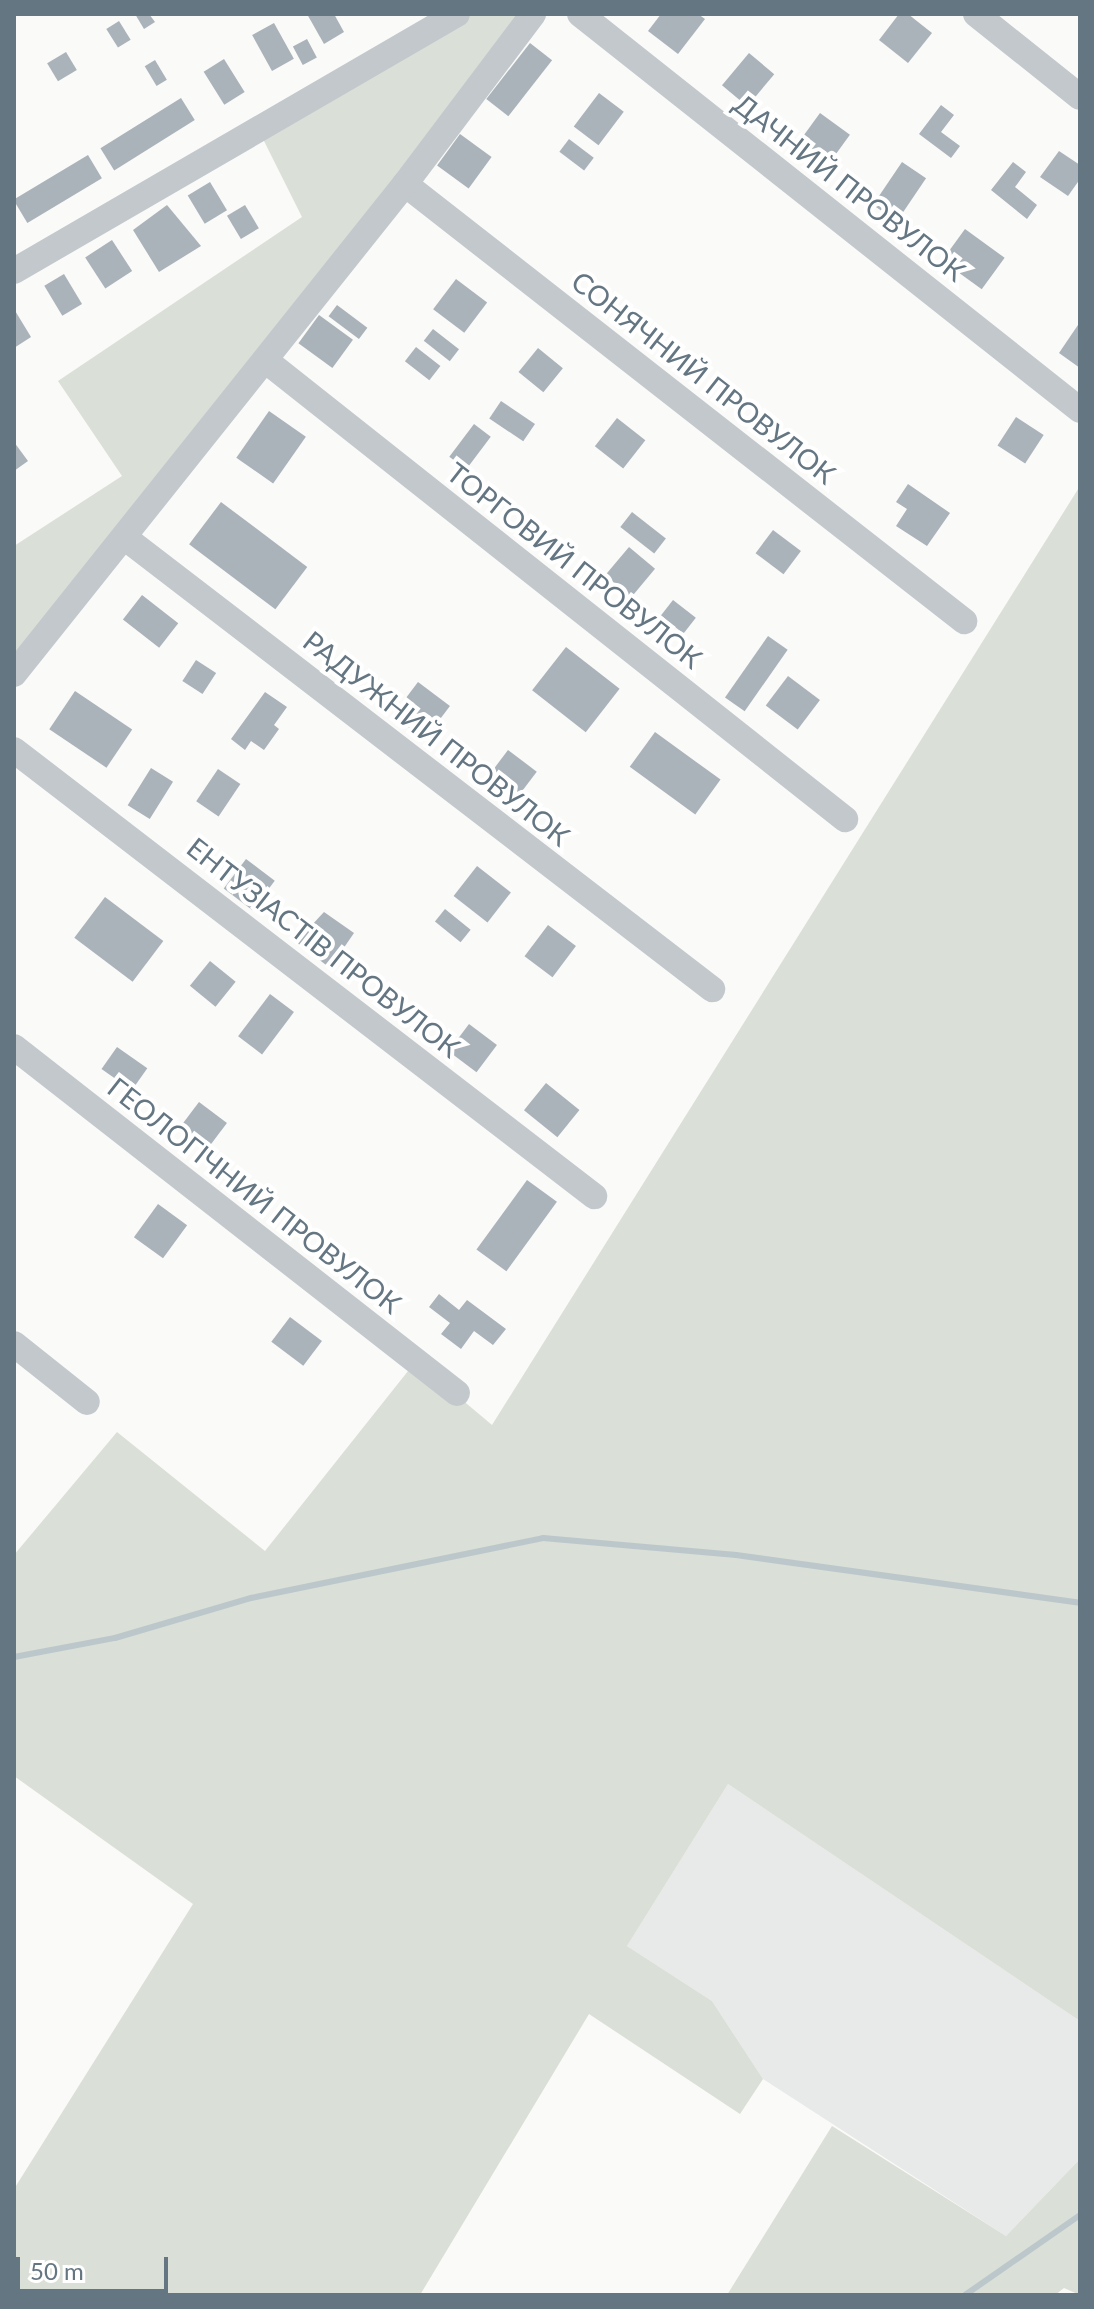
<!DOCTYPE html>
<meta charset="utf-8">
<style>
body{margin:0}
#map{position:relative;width:1094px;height:2309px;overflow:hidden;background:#fafaf8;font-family:Lato,sans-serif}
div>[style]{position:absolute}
.built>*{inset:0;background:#e8e9e9}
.green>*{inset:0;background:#dadfd7}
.stream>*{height:6px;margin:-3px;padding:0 3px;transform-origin:3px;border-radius:3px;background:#bbc7cb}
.building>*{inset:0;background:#aab3b9;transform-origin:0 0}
.minor>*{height:26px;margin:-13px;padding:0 13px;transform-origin:13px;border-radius:13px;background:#c3c8cc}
span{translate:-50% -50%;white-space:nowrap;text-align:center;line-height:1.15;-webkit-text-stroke:8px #fff;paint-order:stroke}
.street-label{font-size:28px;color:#657683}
.frame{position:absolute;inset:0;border:16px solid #657683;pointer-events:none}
.scale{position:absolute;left:16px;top:2257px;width:152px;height:36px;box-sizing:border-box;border:4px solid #657683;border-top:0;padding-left:10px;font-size:24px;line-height:28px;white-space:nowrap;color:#657683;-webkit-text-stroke:6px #fff;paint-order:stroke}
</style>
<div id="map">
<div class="built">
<i style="clip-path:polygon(728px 1784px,1080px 2021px,1080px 2159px,1006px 2236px,763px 2079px,712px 2001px,627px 1946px)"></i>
</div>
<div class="green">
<i style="clip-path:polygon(457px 14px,533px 14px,14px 674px,14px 546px,122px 476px,58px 381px,302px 217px,258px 129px)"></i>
<i style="clip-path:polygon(1080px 486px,1080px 2021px,728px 1784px,627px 1946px,712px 2001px,763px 2079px,740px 2114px,589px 2014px,420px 2295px,14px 2295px,14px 2189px,193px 1904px,14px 1776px,14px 1555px,117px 1432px,265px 1551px,416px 1361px,492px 1425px)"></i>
<i style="clip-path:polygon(832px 2126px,1006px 2236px,1080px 2159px,1080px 2295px,1064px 2288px,1055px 2295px,727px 2295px)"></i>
</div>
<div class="stream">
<i style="left:14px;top:1657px;width:103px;rotate:-10.7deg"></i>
<i style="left:115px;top:1638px;width:142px;rotate:-16.4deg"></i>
<i style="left:251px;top:1598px;width:298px;rotate:-11.6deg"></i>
<i style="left:543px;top:1538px;width:194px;rotate:5deg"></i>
<i style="left:736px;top:1555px;width:347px;rotate:7.9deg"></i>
<i style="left:965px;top:2295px;width:140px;rotate:-34.8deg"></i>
</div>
<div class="building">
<i style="clip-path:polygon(135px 14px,149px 14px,155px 22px,144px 29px)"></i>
<i style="clip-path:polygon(307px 14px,334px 14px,344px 32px,324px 44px)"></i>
<i style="clip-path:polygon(661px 14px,698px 14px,705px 19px,678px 54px,648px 31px)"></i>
<i style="clip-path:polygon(899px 14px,908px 14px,932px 33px,908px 63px,879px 40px)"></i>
<i style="left:119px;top:21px;width:22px;height:15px;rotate:58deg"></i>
<i style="left:274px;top:23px;width:41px;height:25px;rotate:61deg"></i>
<i style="left:307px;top:39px;width:21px;height:16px;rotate:62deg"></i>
<i style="left:530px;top:43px;width:28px;height:71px;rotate:38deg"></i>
<i style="left:66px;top:52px;width:21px;height:22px;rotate:59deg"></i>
<i style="left:749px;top:53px;width:33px;height:42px;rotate:40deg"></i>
<i style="left:224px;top:59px;width:39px;height:24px;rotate:58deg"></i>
<i style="left:155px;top:60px;width:23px;height:12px;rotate:59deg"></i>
<i style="left:599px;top:93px;width:31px;height:42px;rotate:37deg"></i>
<i style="left:181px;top:98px;width:26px;height:95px;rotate:58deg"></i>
<i style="clip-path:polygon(941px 105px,954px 115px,941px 132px,960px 146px,951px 158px,919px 134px)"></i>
<i style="left:820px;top:113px;width:37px;height:39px;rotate:36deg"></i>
<i style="left:460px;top:134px;width:39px;height:39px;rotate:36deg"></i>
<i style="left:569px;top:139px;width:31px;height:16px;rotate:37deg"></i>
<i style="clip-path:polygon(1059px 151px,1080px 165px,1080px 179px,1068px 196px,1040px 177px)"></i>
<i style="left:88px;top:155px;width:27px;height:87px;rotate:59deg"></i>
<i style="left:902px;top:162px;width:29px;height:52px;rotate:34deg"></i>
<i style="clip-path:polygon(1013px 162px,1026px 172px,1015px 187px,1037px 205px,1027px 219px,991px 190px)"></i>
<i style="left:210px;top:182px;width:33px;height:26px;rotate:59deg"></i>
<i style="clip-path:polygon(167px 205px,201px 246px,159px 272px,133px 230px)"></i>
<i style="left:245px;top:205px;width:27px;height:21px;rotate:59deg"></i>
<i style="left:965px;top:229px;width:49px;height:39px;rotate:36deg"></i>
<i style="left:112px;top:240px;width:37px;height:32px;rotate:57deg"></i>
<i style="left:64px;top:274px;width:35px;height:23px;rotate:59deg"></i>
<i style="left:456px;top:279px;width:39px;height:38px;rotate:37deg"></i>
<i style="left:337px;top:305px;width:38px;height:14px;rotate:37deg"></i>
<i style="clip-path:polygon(14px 309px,31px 337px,14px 348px)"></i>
<i style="left:319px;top:315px;width:42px;height:35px;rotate:36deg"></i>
<i style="clip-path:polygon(1080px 322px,1080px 368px,1059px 353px)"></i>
<i style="left:433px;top:329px;width:33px;height:15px;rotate:38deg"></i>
<i style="left:416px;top:347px;width:31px;height:18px;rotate:38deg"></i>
<i style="left:538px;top:348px;width:32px;height:31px;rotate:39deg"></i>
<i style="left:501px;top:401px;width:41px;height:21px;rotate:34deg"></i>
<i style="left:269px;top:411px;width:45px;height:57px;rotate:35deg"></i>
<i style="left:1016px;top:417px;width:33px;height:34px;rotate:33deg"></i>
<i style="left:617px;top:418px;width:36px;height:36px;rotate:38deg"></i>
<i style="left:474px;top:424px;width:21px;height:41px;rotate:37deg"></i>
<i style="clip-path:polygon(14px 442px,28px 461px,14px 471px)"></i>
<i style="clip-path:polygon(908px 484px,950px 513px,927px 546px,896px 526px,907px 509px,896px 502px)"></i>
<i style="left:221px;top:502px;width:108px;height:53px;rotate:37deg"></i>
<i style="left:632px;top:512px;width:43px;height:19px;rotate:38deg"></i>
<i style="left:773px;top:530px;width:35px;height:29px;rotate:37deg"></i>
<i style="left:629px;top:547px;width:34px;height:37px;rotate:40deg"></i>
<i style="left:142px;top:595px;width:46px;height:31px;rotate:38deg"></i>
<i style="left:673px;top:600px;width:29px;height:20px;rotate:38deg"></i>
<i style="left:768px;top:636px;width:24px;height:75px;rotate:35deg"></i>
<i style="left:566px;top:647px;width:68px;height:55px;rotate:38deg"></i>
<i style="left:196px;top:660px;width:24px;height:25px;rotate:33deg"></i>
<i style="left:788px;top:676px;width:40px;height:37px;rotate:37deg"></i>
<i style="left:418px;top:682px;width:40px;height:42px;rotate:37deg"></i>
<i style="left:75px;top:691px;width:69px;height:46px;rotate:34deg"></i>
<i style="clip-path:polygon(265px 692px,287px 707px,274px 725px,279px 729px,264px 750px,251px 741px,245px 750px,231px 739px)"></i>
<i style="left:655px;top:732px;width:81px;height:43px;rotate:36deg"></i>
<i style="left:508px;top:750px;width:36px;height:35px;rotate:37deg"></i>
<i style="left:151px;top:768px;width:26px;height:44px;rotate:32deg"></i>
<i style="left:218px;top:769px;width:27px;height:39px;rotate:34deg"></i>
<i style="left:246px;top:859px;width:36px;height:37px;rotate:37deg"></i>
<i style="left:477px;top:866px;width:43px;height:38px;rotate:38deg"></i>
<i style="left:105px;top:897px;width:73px;height:51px;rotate:37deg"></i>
<i style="left:445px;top:909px;width:33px;height:16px;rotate:39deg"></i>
<i style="clip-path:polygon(324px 912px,354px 933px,330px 968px,296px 942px)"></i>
<i style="left:548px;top:925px;width:35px;height:39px;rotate:37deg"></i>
<i style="left:210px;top:961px;width:33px;height:32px;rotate:39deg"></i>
<i style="left:270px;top:994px;width:30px;height:53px;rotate:37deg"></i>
<i style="left:469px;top:1024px;width:35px;height:34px;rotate:37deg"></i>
<i style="left:117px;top:1047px;width:37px;height:27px;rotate:35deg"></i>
<i style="left:546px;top:1083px;width:43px;height:35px;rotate:39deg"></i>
<i style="left:199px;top:1102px;width:35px;height:32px;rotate:37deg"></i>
<i style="left:527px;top:1180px;width:37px;height:86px;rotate:36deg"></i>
<i style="left:158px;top:1204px;width:36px;height:41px;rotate:36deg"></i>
<i style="clip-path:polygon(439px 1294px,459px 1310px,467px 1300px,506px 1329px,493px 1345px,474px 1331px,461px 1349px,441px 1334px,450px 1323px,429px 1307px)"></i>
<i style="left:290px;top:1317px;width:40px;height:31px;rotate:37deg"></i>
</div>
<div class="minor">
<i style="left:580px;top:14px;width:638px;rotate:38.38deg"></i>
<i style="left:976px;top:14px;width:133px;rotate:38.6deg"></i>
<i style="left:405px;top:184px;width:710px;rotate:38.02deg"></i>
<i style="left:14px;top:271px;width:512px;rotate:-30.12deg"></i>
<i style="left:265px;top:360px;width:740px;rotate:38.36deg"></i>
<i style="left:124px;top:537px;width:742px;rotate:37.55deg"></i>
<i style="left:14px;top:674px;width:627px;rotate:-51.41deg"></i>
<i style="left:405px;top:184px;width:213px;rotate:-53deg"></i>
<i style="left:14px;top:750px;width:732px;rotate:37.56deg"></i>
<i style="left:14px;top:1047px;width:562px;rotate:37.99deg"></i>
<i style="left:14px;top:1344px;width:93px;rotate:38.5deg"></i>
</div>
<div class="street-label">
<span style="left:850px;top:187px;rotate:38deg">ДАЧНИЙ ПРОВУЛОК</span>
<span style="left:704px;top:377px;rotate:38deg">СОНЯЧНИЙ ПРОВУЛОК</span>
<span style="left:575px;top:565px;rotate:38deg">ТОРГОВИЙ ПРОВУЛОК</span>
<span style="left:437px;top:738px;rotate:38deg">РАДУЖНИЙ ПРОВУЛОК</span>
<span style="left:324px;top:947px;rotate:38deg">ЕНТУЗІАСТІВ ПРОВУЛОК</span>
<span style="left:255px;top:1195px;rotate:38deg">ГЕОЛОГІЧНИЙ ПРОВУЛОК</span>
</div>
<div class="frame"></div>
<div class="scale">50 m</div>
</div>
